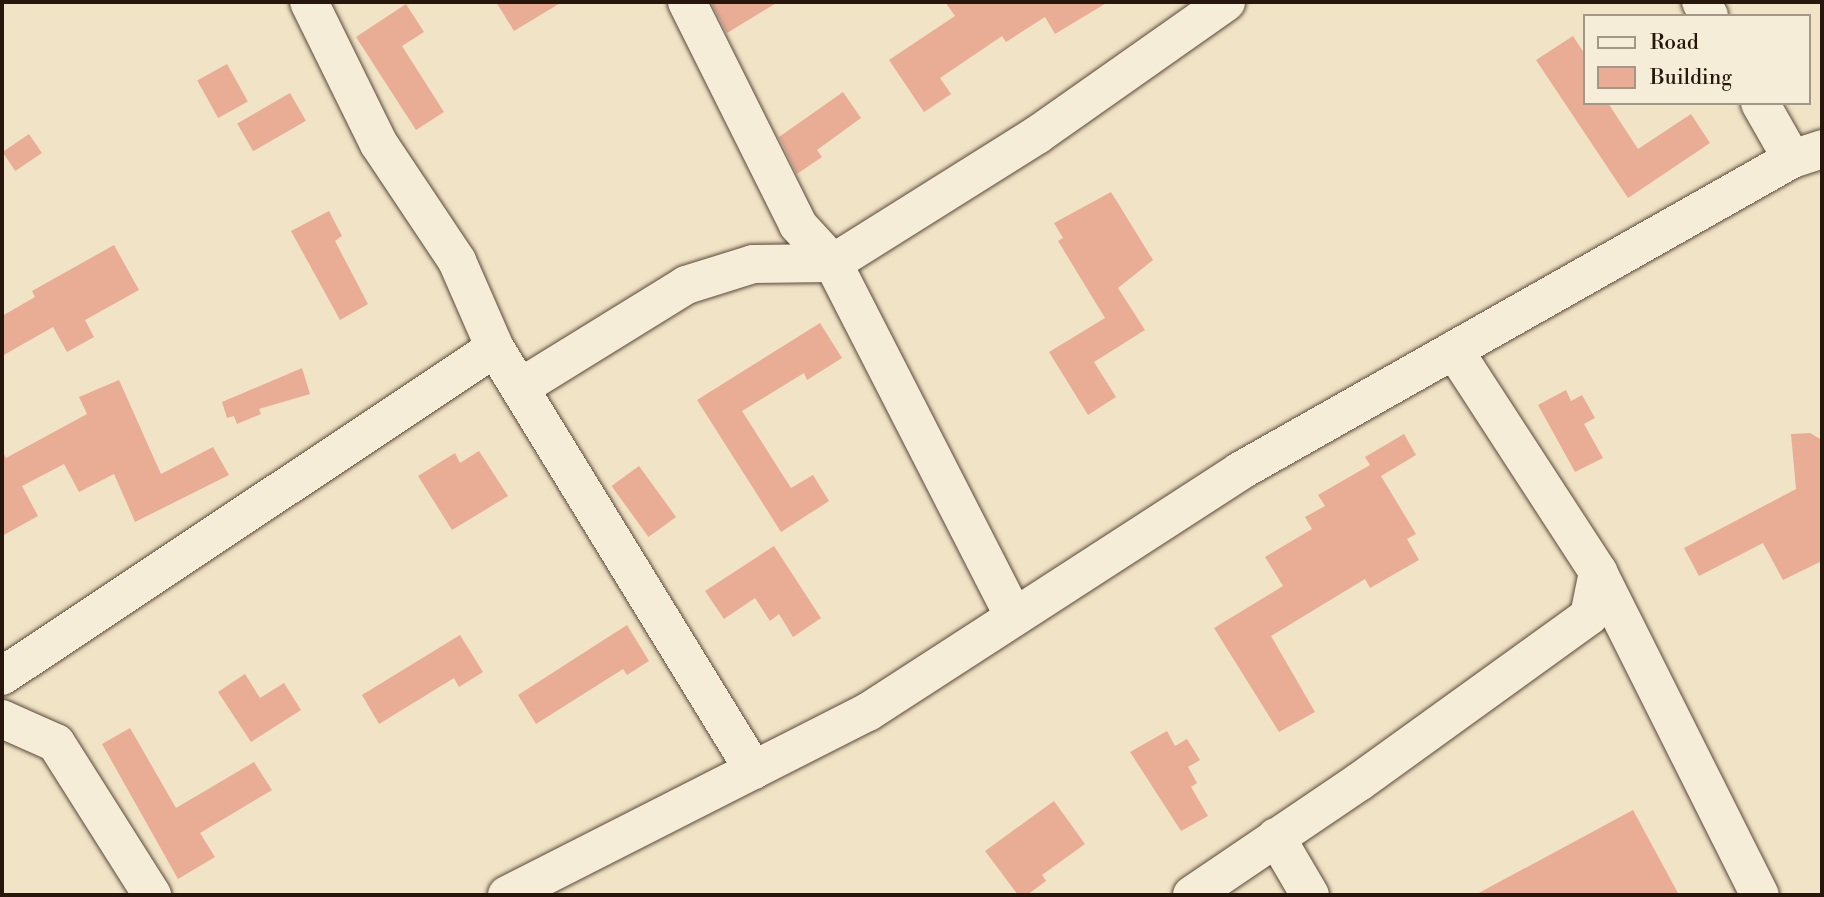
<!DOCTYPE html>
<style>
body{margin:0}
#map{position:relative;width:1824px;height:897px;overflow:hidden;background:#f1e3c5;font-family:"Libre Bodoni",serif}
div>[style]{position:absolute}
.building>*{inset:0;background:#e9ad96;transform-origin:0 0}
.roads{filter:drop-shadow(0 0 2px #5a493a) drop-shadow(0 0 2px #5a493a)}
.minor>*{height:38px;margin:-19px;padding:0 19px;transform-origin:19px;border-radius:19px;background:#f6edd9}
span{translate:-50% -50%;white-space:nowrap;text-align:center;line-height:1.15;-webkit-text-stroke:5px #f6edd9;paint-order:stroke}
.frame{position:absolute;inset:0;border:4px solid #27160c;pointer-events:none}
.legend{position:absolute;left:1583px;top:14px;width:228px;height:91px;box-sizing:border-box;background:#f6edd9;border:2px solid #a39787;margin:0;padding:9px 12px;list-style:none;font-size:21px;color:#27160c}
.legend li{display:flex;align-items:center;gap:14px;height:35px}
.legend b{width:35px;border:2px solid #a39787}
</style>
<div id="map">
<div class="building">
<i style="clip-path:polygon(496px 2px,562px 2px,514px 31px)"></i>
<i style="clip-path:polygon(711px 2px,778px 2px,727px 33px)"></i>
<i style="clip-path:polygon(945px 2px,1108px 2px,1055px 34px,1045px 17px,1006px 42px,1002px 36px,940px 78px,951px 94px,924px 112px,889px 60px,955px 16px)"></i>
<i style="clip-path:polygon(406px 4px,424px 32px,402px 46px,444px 112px,416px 130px,356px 37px)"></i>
<i style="clip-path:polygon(1573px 36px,1584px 53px,1584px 103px,1608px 103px,1638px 149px,1691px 114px,1710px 143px,1628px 198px,1536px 60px)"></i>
<i style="left:227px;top:64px;width:43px;height:34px;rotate:61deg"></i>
<i style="clip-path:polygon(843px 92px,861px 118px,817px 150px,822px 157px,797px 174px,779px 137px)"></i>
<i style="left:290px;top:93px;width:32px;height:61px;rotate:60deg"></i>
<i style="left:29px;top:134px;width:23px;height:32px;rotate:56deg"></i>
<i style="clip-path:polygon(1111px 192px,1153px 260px,1118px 288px,1145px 330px,1094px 362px,1116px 397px,1088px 415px,1049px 352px,1105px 318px,1058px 241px,1063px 238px,1054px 223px)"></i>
<i style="clip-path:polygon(329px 211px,342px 236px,335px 241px,368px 304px,340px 320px,291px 231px)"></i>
<i style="clip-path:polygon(114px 245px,139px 290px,85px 320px,94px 337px,67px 352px,53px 327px,2px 356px,2px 316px,35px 297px,32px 291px)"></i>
<i style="clip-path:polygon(820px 323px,842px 358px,807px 380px,804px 373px,742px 411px,791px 488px,813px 475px,829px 501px,781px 532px,697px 400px)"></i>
<i style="clip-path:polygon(302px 368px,310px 394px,259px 409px,261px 414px,237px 424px,234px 416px,227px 418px,222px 402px)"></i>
<i style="clip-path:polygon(119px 380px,161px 474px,213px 447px,229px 475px,135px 522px,114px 474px,79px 492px,64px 464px,22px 486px,38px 516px,2px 536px,2px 450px,6px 458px,87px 414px,79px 397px)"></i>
<i style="clip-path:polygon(1566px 390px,1571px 401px,1582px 395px,1595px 418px,1584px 424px,1603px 458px,1575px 472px,1538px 405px)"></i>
<i style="clip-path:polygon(1810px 433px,1822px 440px,1822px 561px,1783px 580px,1763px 543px,1699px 576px,1684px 548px,1796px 489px,1791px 434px)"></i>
<i style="clip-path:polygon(1404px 434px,1416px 455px,1381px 476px,1416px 534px,1407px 539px,1419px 560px,1370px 588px,1365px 579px,1271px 636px,1315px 712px,1279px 732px,1214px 628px,1283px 586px,1265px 557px,1312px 529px,1305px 517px,1325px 506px,1318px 495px,1370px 465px,1365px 457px)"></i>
<i style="clip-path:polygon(479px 451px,508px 496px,452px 530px,418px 476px,455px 453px,460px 463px)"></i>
<i style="left:639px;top:466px;width:63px;height:34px;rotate:54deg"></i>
<i style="clip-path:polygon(774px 546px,821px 618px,793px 637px,779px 614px,770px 621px,755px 598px,724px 619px,705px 591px)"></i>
<i style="clip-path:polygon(627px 625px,649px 661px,627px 675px,623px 669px,536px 724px,518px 695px)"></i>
<i style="clip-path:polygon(460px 635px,483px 672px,459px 687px,454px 678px,379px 724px,362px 695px)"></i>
<i style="clip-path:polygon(245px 674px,260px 698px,284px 683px,301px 710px,251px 742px,218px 692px)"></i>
<i style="clip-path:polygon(130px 728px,176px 808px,254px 762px,272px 790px,200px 833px,215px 857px,178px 879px,102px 744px)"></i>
<i style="clip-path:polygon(1167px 731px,1175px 746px,1187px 739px,1200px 760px,1188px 767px,1197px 783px,1191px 787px,1208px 816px,1181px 831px,1130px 752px)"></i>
<i style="clip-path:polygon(1054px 801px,1085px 844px,1042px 875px,1046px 881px,1027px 895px,1018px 895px,985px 851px)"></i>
<i style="clip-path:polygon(1633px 810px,1679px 895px,1475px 895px)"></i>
</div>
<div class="roads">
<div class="minor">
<i style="left:309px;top:2px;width:158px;rotate:63.8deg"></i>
<i style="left:379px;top:144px;width:141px;rotate:56.3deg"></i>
<i style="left:457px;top:261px;width:95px;rotate:66.4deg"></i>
<i style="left:495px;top:348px;width:495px;rotate:58.5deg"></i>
<i style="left:687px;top:2px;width:249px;rotate:63.5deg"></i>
<i style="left:798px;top:225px;width:52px;rotate:47.4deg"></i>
<i style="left:833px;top:263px;width:397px;rotate:62.9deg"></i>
<i style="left:1701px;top:2px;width:16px;rotate:60deg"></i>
<i style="left:1760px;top:103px;width:64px;rotate:60.3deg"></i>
<i style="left:1454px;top:350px;width:265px;rotate:57deg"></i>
<i style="left:1598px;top:572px;width:361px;rotate:63.4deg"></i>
<i style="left:521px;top:387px;width:194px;rotate:-31.7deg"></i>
<i style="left:686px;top:285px;width:70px;rotate:-17.4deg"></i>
<i style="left:753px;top:264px;width:80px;rotate:-0.7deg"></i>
<i style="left:833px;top:263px;width:241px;rotate:-32.1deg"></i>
<i style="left:1037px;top:135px;width:231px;rotate:-35.1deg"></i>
<i style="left:2px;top:676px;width:592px;rotate:-33.64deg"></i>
<i style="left:2px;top:719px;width:59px;rotate:24deg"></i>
<i style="left:56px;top:743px;width:180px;rotate:57.7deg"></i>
<i style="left:1276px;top:837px;width:67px;rotate:59.6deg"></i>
<i style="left:507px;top:895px;width:405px;rotate:-26.9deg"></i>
<i style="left:868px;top:712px;width:443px;rotate:-32.9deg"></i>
<i style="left:1240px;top:471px;width:634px;rotate:-29.48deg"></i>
<i style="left:1792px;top:159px;width:32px;rotate:-18deg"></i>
<i style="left:1192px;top:895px;width:202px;rotate:-34.1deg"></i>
<i style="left:1359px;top:782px;width:284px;rotate:-35.8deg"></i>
<i style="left:1589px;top:616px;width:45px;rotate:-78.4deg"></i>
</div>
</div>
<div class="frame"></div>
<ul class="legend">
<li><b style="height:9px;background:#f6edd9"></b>Road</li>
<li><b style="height:19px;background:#e9ad96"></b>Building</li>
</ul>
</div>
